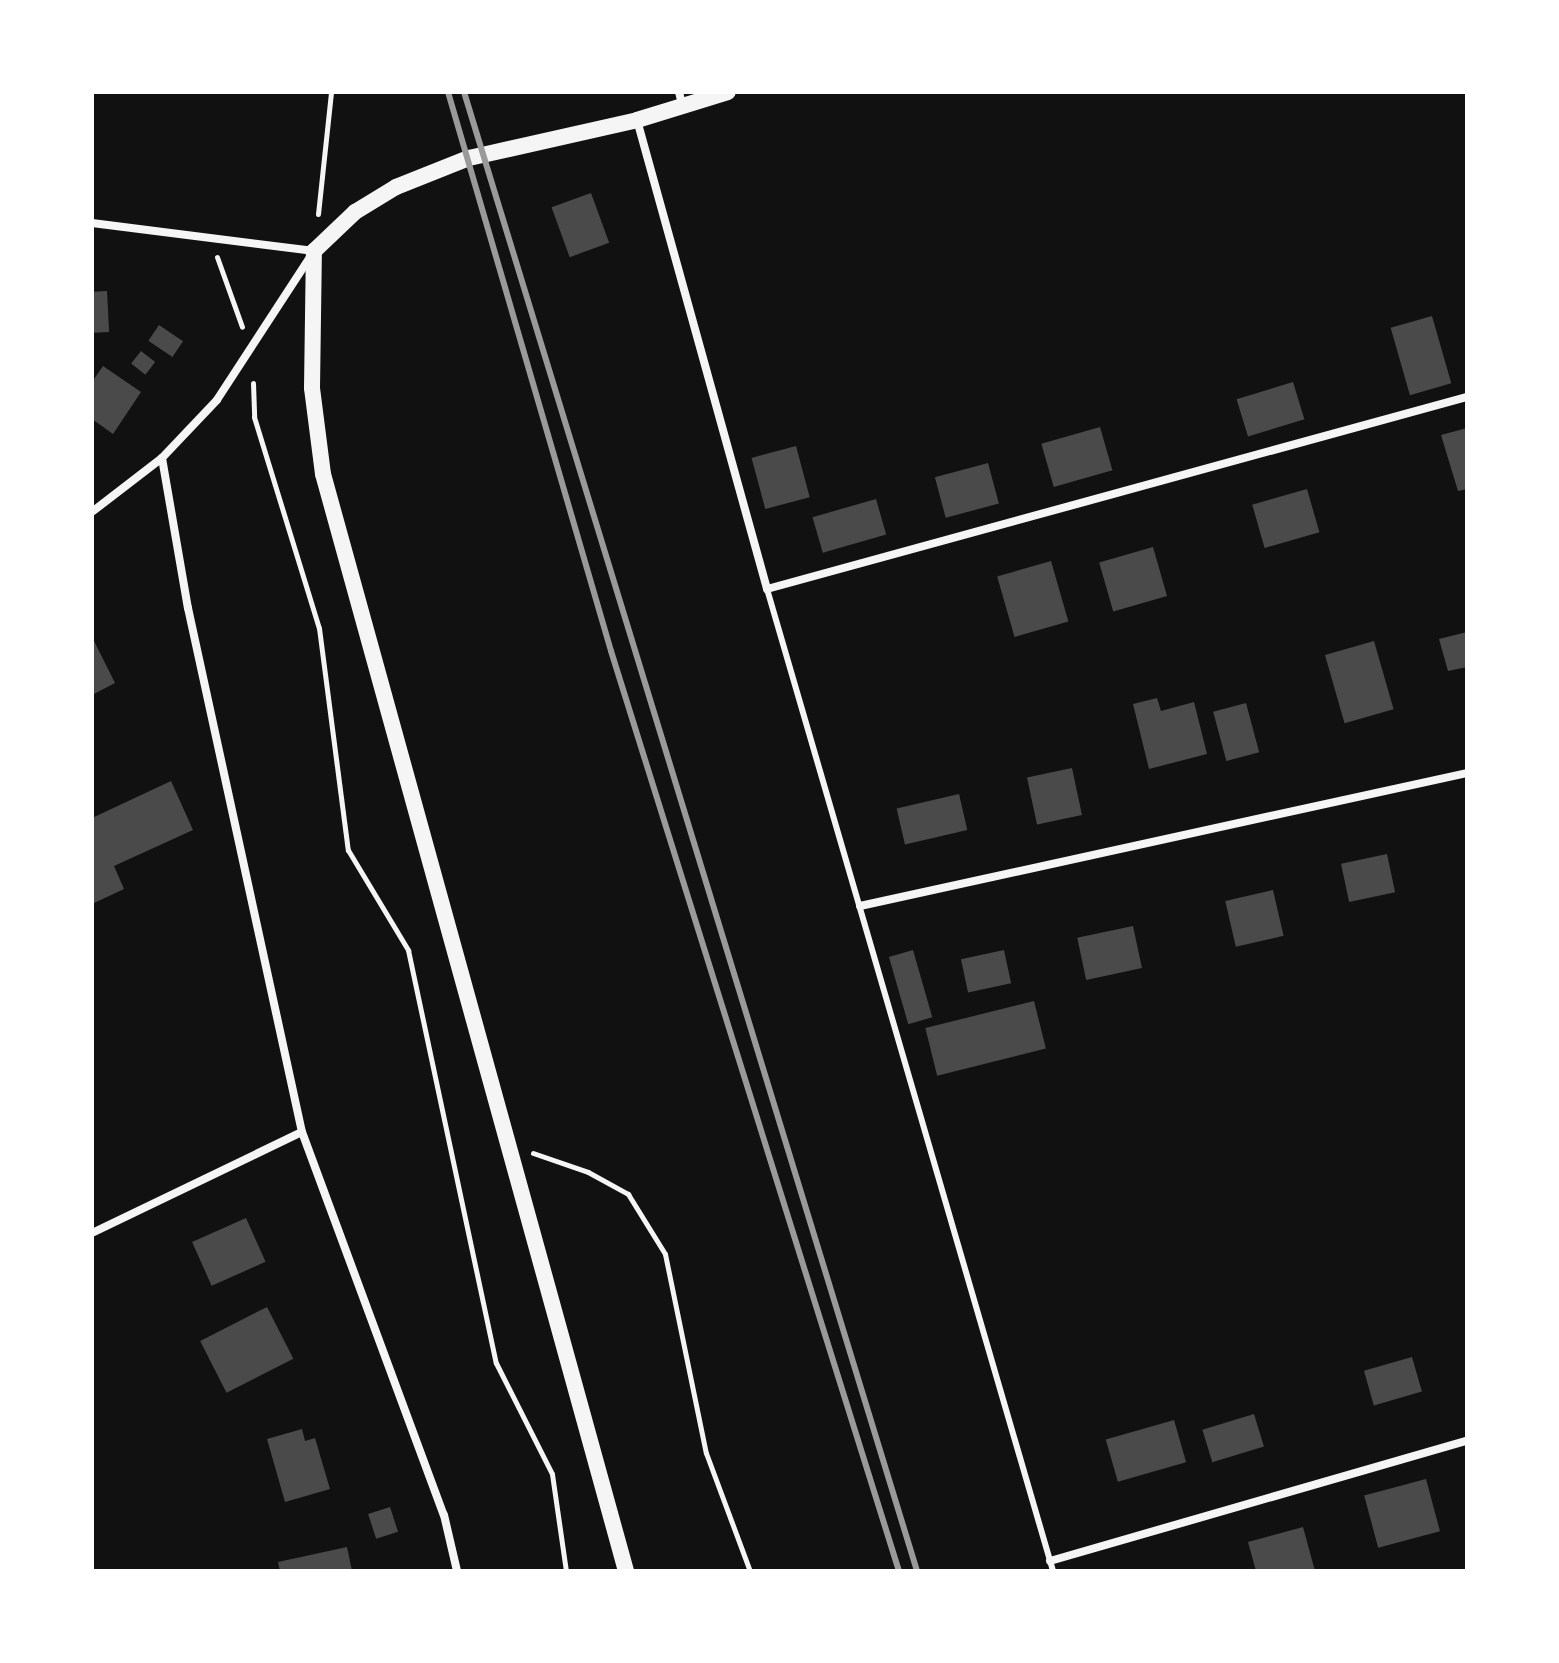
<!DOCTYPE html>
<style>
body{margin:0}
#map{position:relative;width:1559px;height:1663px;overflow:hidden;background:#111;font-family:Roboto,sans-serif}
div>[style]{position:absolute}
.building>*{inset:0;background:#4a4a4a;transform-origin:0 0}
.path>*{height:5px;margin:-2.5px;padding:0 2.5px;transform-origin:2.5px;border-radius:2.5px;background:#f5f5f5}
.service>*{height:6px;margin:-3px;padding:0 3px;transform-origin:3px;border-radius:3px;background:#f5f5f5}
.minor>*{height:8px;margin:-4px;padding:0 4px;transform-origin:4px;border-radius:4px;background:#f5f5f5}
.secondary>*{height:16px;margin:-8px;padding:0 8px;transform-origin:8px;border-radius:8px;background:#f5f5f5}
.rail>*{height:6px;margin:-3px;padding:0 3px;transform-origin:3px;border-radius:3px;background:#9a9a9a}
span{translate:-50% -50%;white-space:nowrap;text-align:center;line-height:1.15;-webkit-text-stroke:8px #fff;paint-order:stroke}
.frame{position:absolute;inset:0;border:94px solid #fff;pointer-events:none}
</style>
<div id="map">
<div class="building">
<i style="left:591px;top:193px;width:53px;height:42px;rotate:70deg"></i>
<i style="left:107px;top:291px;width:41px;height:15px;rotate:87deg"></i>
<i style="left:1432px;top:316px;width:70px;height:43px;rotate:74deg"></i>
<i style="left:159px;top:325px;width:29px;height:19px;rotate:34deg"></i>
<i style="left:141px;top:351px;width:18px;height:16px;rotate:38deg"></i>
<i style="clip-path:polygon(103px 366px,141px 392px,113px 434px,92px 419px,92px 382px)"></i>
<i style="left:1293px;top:382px;width:39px;height:59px;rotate:73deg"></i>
<i style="left:1100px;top:427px;width:45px;height:61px;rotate:74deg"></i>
<i style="clip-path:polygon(1467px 428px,1467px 489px,1458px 491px,1441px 435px)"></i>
<i style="left:796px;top:446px;width:53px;height:46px;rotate:75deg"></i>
<i style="left:988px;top:463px;width:42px;height:55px;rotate:75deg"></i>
<i style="left:1307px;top:489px;width:45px;height:57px;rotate:74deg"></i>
<i style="left:876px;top:499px;width:37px;height:66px;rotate:74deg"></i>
<i style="left:1153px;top:547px;width:51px;height:56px;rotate:74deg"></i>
<i style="left:1051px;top:561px;width:63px;height:56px;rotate:74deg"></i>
<i style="clip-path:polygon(1467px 632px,1467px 667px,1448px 671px,1439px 639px)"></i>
<i style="clip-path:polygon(92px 637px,115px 683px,92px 695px)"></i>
<i style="left:1374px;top:641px;width:71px;height:51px;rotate:74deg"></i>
<i style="clip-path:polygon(1157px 698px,1161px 711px,1194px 702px,1207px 754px,1149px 769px,1133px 704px)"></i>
<i style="left:1246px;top:703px;width:51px;height:34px;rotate:75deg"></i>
<i style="left:1072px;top:768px;width:48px;height:46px;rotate:78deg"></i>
<i style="clip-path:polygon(171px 781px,193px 830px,114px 866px,124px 889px,92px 904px,92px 818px)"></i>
<i style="left:959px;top:794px;width:37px;height:64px;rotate:77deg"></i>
<i style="left:1387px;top:854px;width:39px;height:47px;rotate:78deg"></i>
<i style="left:1273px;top:890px;width:47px;height:49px;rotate:77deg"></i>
<i style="left:1133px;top:926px;width:43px;height:57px;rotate:78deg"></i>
<i style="left:913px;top:950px;width:70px;height:25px;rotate:74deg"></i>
<i style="left:1004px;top:950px;width:34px;height:44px;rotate:78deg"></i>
<i style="left:1034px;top:1001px;width:49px;height:112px;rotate:76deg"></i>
<i style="left:246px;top:1218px;width:48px;height:59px;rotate:66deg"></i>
<i style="left:267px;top:1307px;width:58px;height:75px;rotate:63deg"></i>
<i style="left:1412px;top:1357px;width:36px;height:50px;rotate:74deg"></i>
<i style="left:1254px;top:1414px;width:34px;height:54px;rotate:73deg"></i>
<i style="left:1174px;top:1420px;width:44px;height:71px;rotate:74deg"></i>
<i style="clip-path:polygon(302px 1429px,305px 1441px,315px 1438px,330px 1489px,285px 1502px,267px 1439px)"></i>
<i style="left:1426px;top:1479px;width:54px;height:64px;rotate:75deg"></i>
<i style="left:390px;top:1507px;width:26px;height:23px;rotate:72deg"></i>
<i style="clip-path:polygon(1303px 1527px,1315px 1571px,1256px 1571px,1248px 1542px)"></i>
<i style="clip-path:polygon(347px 1547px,352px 1571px,280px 1571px,278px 1562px)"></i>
</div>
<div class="path">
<i style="left:318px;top:214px;width:123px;rotate:-83.9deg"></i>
<i style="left:217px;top:257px;width:74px;rotate:70.3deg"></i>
<i style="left:253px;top:383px;width:34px;rotate:88deg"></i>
<i style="left:254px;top:417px;width:221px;rotate:72.9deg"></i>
<i style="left:319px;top:628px;width:224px;rotate:82.6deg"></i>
<i style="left:348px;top:850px;width:117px;rotate:59deg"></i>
<i style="left:408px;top:950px;width:422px;rotate:78deg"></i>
<i style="left:496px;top:1363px;width:124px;rotate:63.2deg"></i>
<i style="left:552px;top:1474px;width:98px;rotate:81.8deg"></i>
<i style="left:533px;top:1153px;width:58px;rotate:19.1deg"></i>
<i style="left:588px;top:1172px;width:46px;rotate:28.8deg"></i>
<i style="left:628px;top:1194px;width:70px;rotate:58.3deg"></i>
<i style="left:665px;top:1254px;width:203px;rotate:78.4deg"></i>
<i style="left:706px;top:1453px;width:126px;rotate:69.6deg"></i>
</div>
<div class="service">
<i style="left:767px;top:589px;width:1023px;rotate:73.76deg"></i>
</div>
<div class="minor">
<i style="left:679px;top:92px;width:12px;rotate:76deg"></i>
<i style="left:637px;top:120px;width:487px;rotate:74.5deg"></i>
<i style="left:767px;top:589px;width:726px;rotate:-15.34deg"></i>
<i style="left:92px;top:223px;width:224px;rotate:7.2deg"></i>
<i style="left:314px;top:251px;width:178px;rotate:123.1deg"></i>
<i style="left:217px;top:400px;width:80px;rotate:133.5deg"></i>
<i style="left:162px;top:458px;width:88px;rotate:142.4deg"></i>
<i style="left:162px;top:458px;width:152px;rotate:80.2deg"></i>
<i style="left:188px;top:608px;width:536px;rotate:77.73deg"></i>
<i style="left:302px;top:1132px;width:408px;rotate:69.7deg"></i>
<i style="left:444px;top:1515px;width:57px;rotate:76.9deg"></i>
<i style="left:860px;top:906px;width:621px;rotate:-12.36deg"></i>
<i style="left:92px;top:1233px;width:233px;rotate:-25.7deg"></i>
<i style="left:1050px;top:1561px;width:434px;rotate:-16.1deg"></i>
</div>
<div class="secondary">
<i style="left:626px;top:1571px;width:1138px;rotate:-105.44deg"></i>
<i style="left:323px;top:474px;width:87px;rotate:-97.3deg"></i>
<i style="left:312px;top:388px;width:137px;rotate:-89.2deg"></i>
<i style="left:314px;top:251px;width:57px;rotate:-43.6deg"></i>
<i style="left:355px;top:212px;width:48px;rotate:-31.4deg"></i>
<i style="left:396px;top:187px;width:79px;rotate:-21.7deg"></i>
<i style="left:469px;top:158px;width:172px;rotate:-12.7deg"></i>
<i style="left:637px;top:120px;width:95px;rotate:-17.1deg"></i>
</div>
<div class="rail">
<i style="left:448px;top:92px;width:582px;rotate:73.74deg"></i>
<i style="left:611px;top:651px;width:964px;rotate:72.62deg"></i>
<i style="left:464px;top:92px;width:1547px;rotate:72.97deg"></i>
</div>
<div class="frame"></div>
</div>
